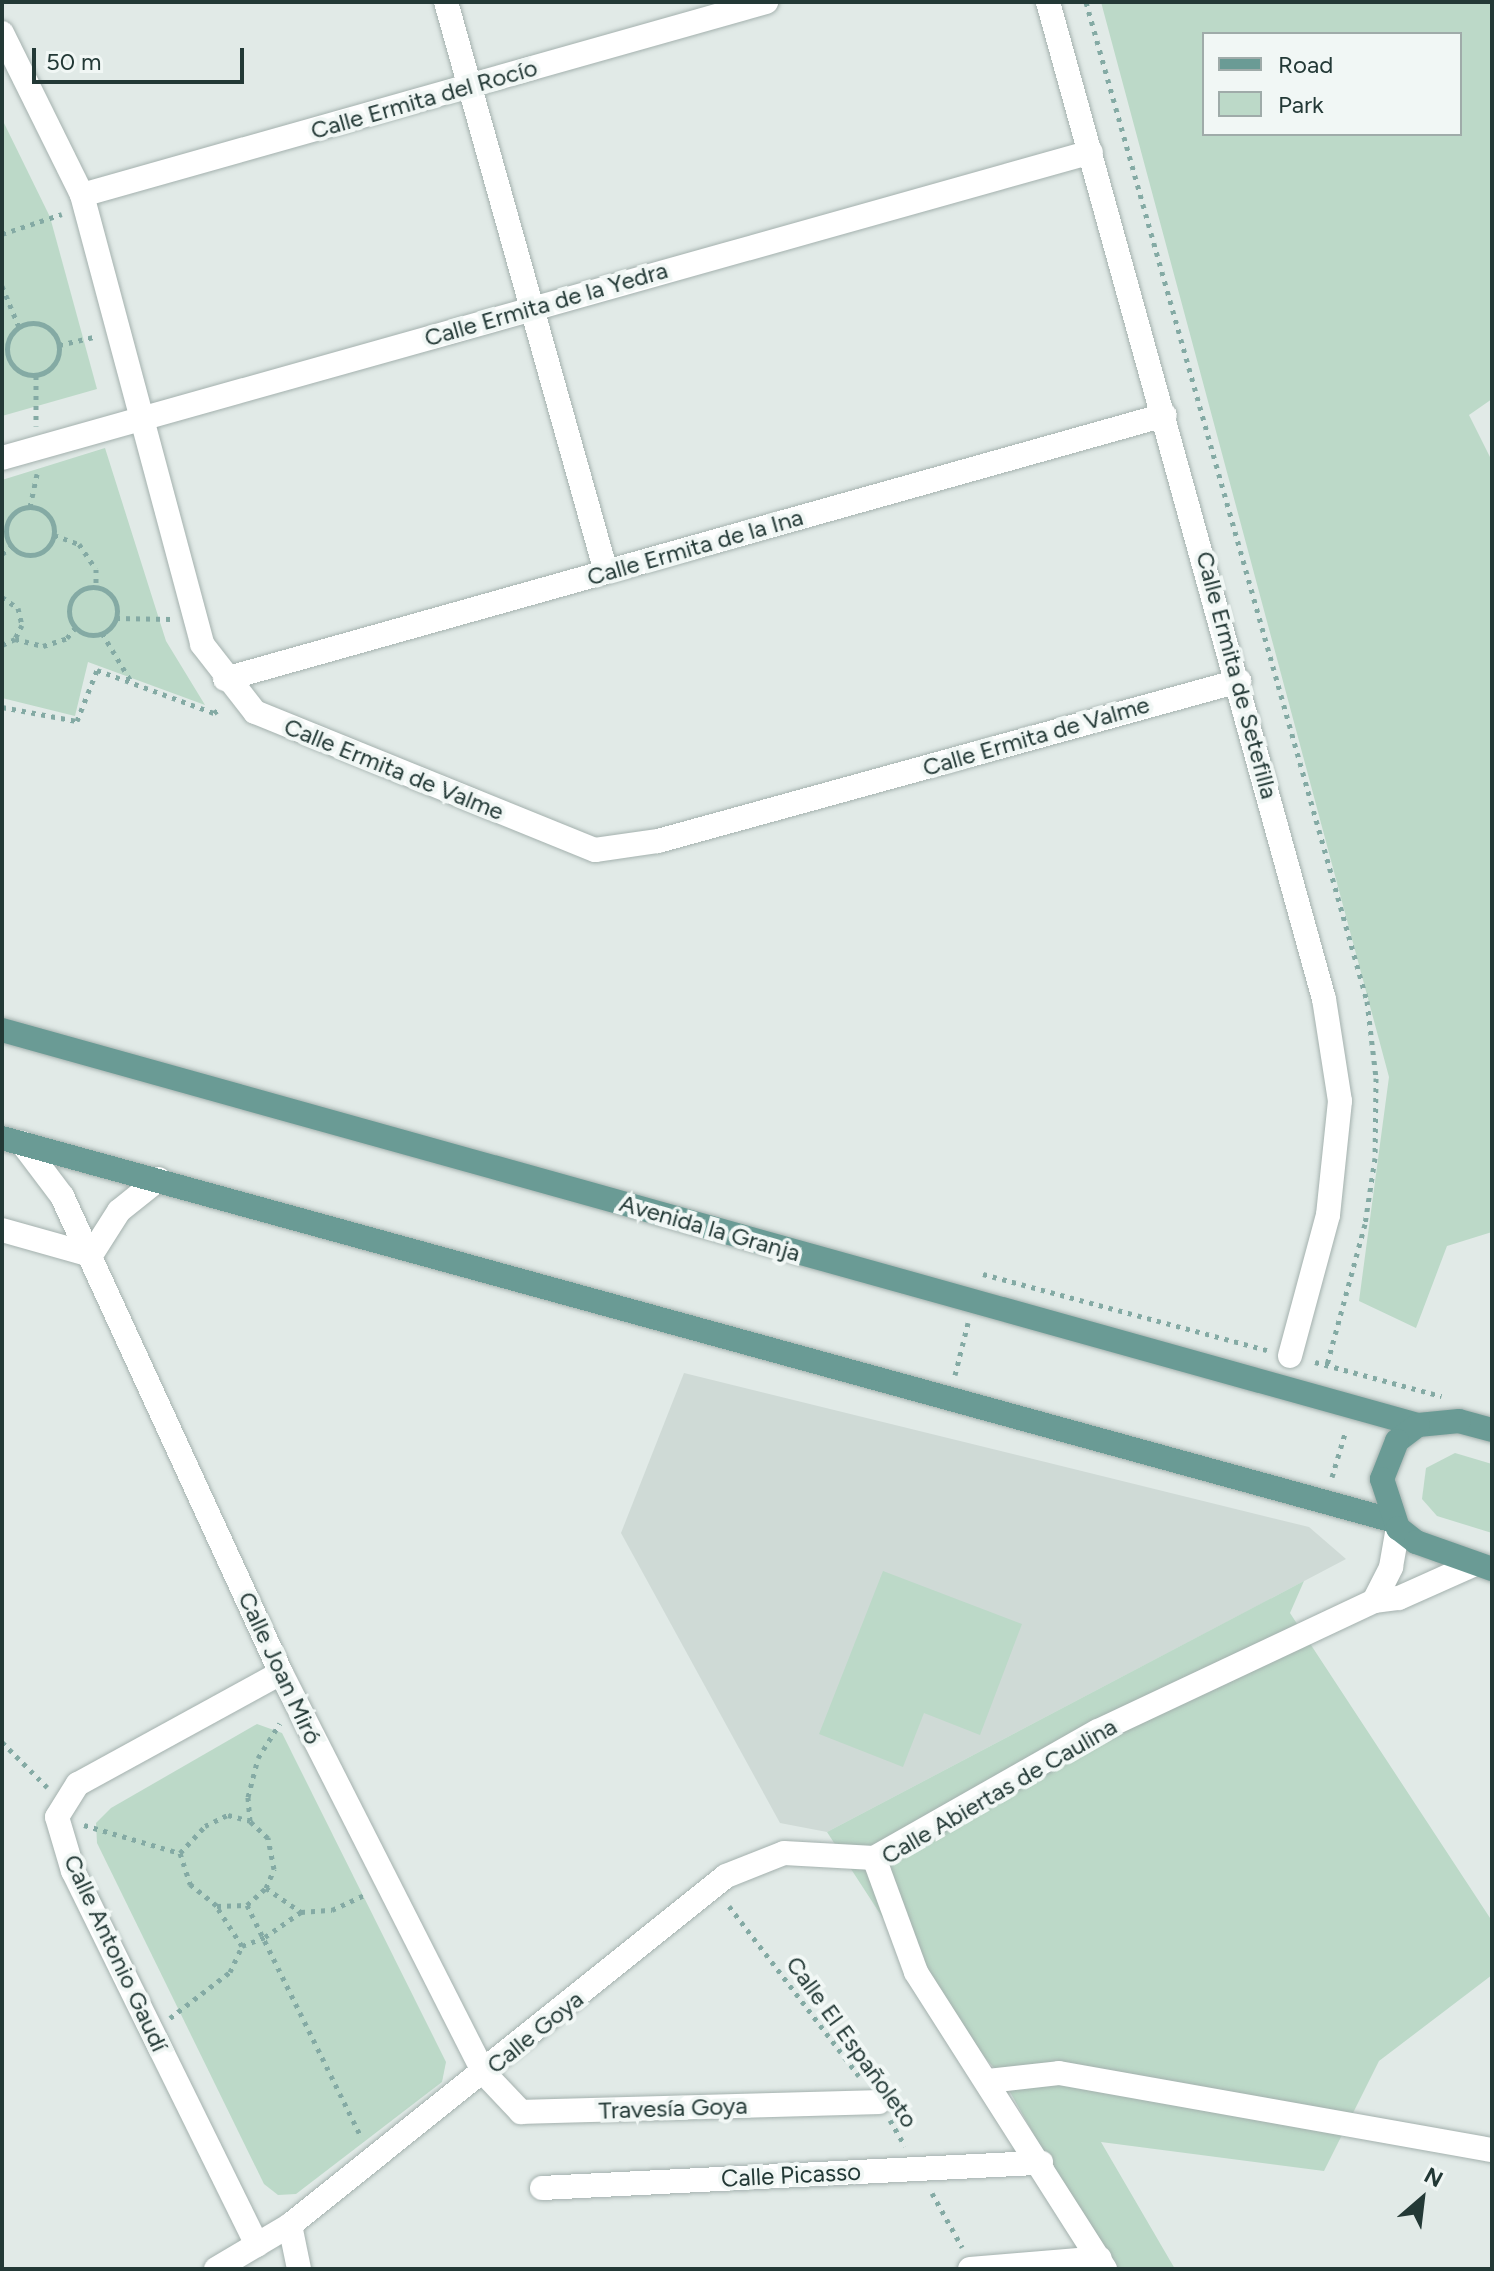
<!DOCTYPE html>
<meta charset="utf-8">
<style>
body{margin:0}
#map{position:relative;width:1494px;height:2271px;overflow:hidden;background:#e1eae7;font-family:Figtree,sans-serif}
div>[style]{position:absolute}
.built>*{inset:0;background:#cfdad6}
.green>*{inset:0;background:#bcd9c8}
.path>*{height:5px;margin-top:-2.5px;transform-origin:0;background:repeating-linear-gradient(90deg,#84aaa4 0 4px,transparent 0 10px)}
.path>.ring{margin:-2.5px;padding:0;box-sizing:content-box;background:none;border:5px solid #84aaa4;border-radius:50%}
.roads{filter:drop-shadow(0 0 2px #a4b1ae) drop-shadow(0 0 2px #a4b1ae)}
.minor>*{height:24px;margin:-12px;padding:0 12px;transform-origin:12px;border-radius:12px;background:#fff}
.major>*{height:24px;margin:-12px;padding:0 12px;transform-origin:12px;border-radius:12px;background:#6a9b95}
span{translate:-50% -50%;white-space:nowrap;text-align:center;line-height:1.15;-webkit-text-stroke:8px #f1f7f5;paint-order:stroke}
.street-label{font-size:24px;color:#233936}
.frame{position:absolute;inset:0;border:4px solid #233936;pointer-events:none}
.legend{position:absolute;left:1202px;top:32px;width:260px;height:104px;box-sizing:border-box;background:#f1f7f5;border:2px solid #9faba9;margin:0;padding:10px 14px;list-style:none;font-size:24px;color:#233936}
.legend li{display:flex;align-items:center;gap:16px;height:40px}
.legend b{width:40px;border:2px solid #9faba9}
.north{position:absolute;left:1382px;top:2159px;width:80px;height:80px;-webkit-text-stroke:6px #f1f7f5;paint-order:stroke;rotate:28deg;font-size:22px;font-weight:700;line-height:32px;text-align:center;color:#233936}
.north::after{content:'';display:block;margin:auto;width:28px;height:36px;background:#233936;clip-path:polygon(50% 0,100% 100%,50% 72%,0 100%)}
.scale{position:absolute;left:32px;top:48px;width:212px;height:36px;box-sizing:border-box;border:4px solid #233936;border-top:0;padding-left:10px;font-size:24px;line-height:28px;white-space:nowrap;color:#233936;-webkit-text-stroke:6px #f1f7f5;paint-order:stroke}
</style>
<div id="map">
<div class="built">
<i style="clip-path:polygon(684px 1373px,1309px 1527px,1346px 1559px,827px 1832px,780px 1823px,621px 1533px)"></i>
</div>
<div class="green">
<i style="clip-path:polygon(evenodd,1101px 2px,1492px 2px,1492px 399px,1469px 415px,1492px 461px,1492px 1232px,1447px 1246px,1416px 1328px,1359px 1301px,1389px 1077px,1101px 2px,1460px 34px,1460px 134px,1204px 134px,1204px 34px,1460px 34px)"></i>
<i style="clip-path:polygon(2px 119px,50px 217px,97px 389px,2px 416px)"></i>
<i style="clip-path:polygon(105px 448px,166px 641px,205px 705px,88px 662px,75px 716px,2px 698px,2px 480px)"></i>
<i style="clip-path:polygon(1455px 1453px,1492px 1464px,1492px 1533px,1437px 1516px,1422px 1499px,1426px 1468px)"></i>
<i style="clip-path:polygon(883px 1571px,1022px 1624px,980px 1735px,924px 1713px,903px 1767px,819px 1734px)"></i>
<i style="clip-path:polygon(1304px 1581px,1290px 1613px,1492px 1921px,1492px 1975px,1379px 2061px,1324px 2171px,1101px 2142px,1175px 2269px,1109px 2269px,1000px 2074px,947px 2017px,827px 1832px)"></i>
<i style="clip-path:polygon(257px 1724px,282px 1733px,446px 2062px,442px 2082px,296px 2194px,278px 2195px,264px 2184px,97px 1843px,96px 1823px,111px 1808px)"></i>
</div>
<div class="path">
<i style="left:1086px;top:2px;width:1038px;rotate:74.29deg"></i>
<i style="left:1367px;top:1001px;width:78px;rotate:83.3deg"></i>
<i style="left:1376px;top:1078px;width:80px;rotate:90.7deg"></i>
<i style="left:1375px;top:1158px;width:67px;rotate:98.6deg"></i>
<i style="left:1365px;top:1224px;width:146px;rotate:105.1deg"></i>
<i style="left:2px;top:234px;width:63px;rotate:-18.4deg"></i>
<i style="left:2px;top:286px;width:44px;rotate:67.5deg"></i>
<i class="ring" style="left:7px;top:323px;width:47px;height:47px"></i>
<i style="left:59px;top:345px;width:39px;rotate:-13deg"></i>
<i style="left:36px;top:375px;width:51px;rotate:90deg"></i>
<i class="ring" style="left:6px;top:507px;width:43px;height:43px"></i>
<i style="left:30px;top:507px;width:34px;rotate:-78deg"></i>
<i style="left:54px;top:535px;width:27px;rotate:20deg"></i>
<i style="left:79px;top:544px;width:30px;rotate:56deg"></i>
<i style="left:96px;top:569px;width:18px;rotate:90deg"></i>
<i style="left:2px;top:554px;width:11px;rotate:-38deg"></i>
<i class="ring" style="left:69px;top:587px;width:43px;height:43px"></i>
<i style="left:2px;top:597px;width:19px;rotate:35deg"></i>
<i style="left:18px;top:608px;width:17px;rotate:77deg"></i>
<i style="left:22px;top:625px;width:16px;rotate:117deg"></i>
<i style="left:15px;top:639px;width:14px;rotate:155deg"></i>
<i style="left:116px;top:618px;width:55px;rotate:1deg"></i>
<i style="left:102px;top:633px;width:58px;rotate:59deg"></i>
<i style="left:15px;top:639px;width:29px;rotate:14deg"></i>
<i style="left:43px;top:646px;width:25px;rotate:-18deg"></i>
<i style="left:67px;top:638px;width:14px;rotate:-51deg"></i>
<i style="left:2px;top:707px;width:76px;rotate:10.6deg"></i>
<i style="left:77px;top:721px;width:55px;rotate:-68.6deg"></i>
<i style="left:97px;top:670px;width:125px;rotate:20.2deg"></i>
<i style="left:214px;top:713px;width:9px;rotate:-36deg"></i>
<i style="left:983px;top:1274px;width:294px;rotate:15deg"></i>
<i style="left:1315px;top:1362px;width:131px;rotate:15.1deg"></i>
<i style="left:955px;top:1375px;width:54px;rotate:-76deg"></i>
<i style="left:1332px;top:1477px;width:49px;rotate:-73.4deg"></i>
<i style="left:2px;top:1742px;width:64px;rotate:45deg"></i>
<i style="left:84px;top:1825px;width:100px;rotate:16.3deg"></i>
<i style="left:180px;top:1853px;width:33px;rotate:72deg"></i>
<i style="left:190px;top:1884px;width:35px;rotate:39deg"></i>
<i style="left:217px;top:1906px;width:30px;rotate:-2deg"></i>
<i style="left:247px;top:1905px;width:25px;rotate:-42deg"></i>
<i style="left:266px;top:1888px;width:21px;rotate:-67deg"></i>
<i style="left:274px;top:1869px;width:32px;rotate:-101deg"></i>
<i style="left:268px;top:1838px;width:25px;rotate:-137deg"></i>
<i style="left:250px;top:1821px;width:24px;rotate:-95deg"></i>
<i style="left:248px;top:1797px;width:40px;rotate:-75.6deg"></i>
<i style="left:258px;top:1758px;width:41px;rotate:-57.8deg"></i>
<i style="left:180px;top:1853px;width:37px;rotate:-47deg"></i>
<i style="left:205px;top:1826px;width:25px;rotate:-26deg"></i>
<i style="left:228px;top:1815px;width:23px;rotate:15deg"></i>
<i style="left:266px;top:1888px;width:42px;rotate:34.4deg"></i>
<i style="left:301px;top:1912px;width:31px;rotate:-4deg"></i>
<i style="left:332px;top:1910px;width:38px;rotate:-25deg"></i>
<i style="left:247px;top:1905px;width:258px;rotate:63.8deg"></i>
<i style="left:729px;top:1906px;width:214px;rotate:52.6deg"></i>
<i style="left:242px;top:1946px;width:25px;rotate:-21deg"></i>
<i style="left:265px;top:1937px;width:44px;rotate:-34.8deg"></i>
<i style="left:170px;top:2018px;width:76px;rotate:-37.5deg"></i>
<i style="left:230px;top:1972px;width:29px;rotate:-65deg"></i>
<i style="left:242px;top:1946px;width:46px;rotate:-122.7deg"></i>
<i style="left:890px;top:2120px;width:30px;rotate:60deg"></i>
<i style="left:932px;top:2193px;width:62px;rotate:60.9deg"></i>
</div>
<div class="roads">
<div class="minor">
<i style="left:446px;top:2px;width:592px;rotate:74.32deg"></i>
<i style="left:1048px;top:2px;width:1034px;rotate:74.53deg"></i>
<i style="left:1324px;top:999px;width:103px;rotate:81.1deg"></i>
<i style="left:1340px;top:1101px;width:115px;rotate:96deg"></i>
<i style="left:1328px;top:1215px;width:146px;rotate:105.1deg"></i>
<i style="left:2px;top:33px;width:181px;rotate:63.7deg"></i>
<i style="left:82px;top:195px;width:465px;rotate:75deg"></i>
<i style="left:202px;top:644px;width:86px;rotate:52.1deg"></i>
<i style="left:255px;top:712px;width:367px;rotate:22.1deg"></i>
<i style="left:595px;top:850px;width:64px;rotate:-8.1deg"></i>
<i style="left:658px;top:841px;width:603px;rotate:-15.4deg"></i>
<i style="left:82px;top:195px;width:711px;rotate:-15.76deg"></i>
<i style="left:2px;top:458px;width:1131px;rotate:-15.69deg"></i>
<i style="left:225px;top:679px;width:976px;rotate:-15.69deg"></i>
<i style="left:22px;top:1143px;width:66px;rotate:53deg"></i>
<i style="left:62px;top:1196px;width:525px;rotate:65.34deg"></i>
<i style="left:281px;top:1673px;width:449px;rotate:63.1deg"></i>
<i style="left:484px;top:2073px;width:54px;rotate:46.5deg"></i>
<i style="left:521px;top:2112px;width:358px;rotate:-1.6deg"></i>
<i style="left:2px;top:1230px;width:92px;rotate:15.7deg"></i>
<i style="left:91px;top:1255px;width:52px;rotate:-57.5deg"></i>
<i style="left:119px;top:1211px;width:51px;rotate:-38.7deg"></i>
<i style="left:1374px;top:1601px;width:38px;rotate:-63deg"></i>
<i style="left:1391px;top:1567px;width:40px;rotate:-80deg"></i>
<i style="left:988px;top:2081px;width:71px;rotate:-6.4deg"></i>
<i style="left:1059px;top:2073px;width:440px;rotate:10.1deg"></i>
<i style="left:542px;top:2188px;width:500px;rotate:-2.9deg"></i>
<i style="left:290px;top:2225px;width:45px;rotate:78.4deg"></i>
<i style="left:257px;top:2245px;width:417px;rotate:-116.2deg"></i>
<i style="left:73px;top:1871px;width:56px;rotate:-106.5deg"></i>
<i style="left:57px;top:1817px;width:39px;rotate:-58deg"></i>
<i style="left:78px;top:1784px;width:231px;rotate:-28.7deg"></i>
<i style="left:216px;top:2269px;width:86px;rotate:-30.7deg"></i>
<i style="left:290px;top:2225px;width:558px;rotate:-38.68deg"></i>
<i style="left:726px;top:1876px;width:62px;rotate:-21.6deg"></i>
<i style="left:784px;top:1853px;width:90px;rotate:3.2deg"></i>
<i style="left:970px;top:2269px;width:130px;rotate:-4.8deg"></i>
<i style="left:1105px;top:2269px;width:352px;rotate:-122.5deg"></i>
<i style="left:916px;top:1972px;width:121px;rotate:-110.2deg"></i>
<i style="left:874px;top:1858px;width:257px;rotate:-29.6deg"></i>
<i style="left:1098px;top:1731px;width:305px;rotate:-25.2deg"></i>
<i style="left:1374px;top:1601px;width:25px;rotate:-7deg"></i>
<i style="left:1399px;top:1598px;width:83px;rotate:-24.1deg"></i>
</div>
<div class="major">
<i style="left:2px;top:1030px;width:1470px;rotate:15.59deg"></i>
<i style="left:2px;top:1138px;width:1441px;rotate:15.38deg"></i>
<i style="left:1492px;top:1430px;width:34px;rotate:-165deg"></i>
<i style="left:1459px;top:1421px;width:41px;rotate:174.4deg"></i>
<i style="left:1418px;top:1425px;width:26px;rotate:143deg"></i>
<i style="left:1397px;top:1441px;width:41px;rotate:111.5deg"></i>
<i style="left:1382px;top:1479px;width:52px;rotate:71.9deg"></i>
<i style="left:1398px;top:1528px;width:23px;rotate:38deg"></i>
<i style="left:1416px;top:1542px;width:81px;rotate:19.6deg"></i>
</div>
</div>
<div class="street-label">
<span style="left:424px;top:99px;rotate:-16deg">Calle Ermita del Rocío</span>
<span style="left:546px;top:304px;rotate:-16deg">Calle Ermita de la Yedra</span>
<span style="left:695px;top:547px;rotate:-16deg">Calle Ermita de la Ina</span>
<span style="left:1237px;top:675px;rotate:75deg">Calle Ermita de Setefilla</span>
<span style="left:1036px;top:736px;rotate:-16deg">Calle Ermita de Valme</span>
<span style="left:394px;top:769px;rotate:22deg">Calle Ermita de Valme</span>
<span style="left:710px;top:1228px;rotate:16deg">Avenida la Granja</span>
<span style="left:280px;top:1668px;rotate:65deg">Calle Joan Miró</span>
<span style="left:999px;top:1791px;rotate:-30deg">Calle Abiertas de Caulina</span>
<span style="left:116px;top:1953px;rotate:65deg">Calle Antonio Gaudí</span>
<span style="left:535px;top:2032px;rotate:-39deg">Calle Goya</span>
<span style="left:852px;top:2042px;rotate:54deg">Calle El Españoleto</span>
<span style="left:673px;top:2108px;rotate:-2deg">Travesía Goya</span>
<span style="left:791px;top:2175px;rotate:-3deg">Calle Picasso</span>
</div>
<div class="frame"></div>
<ul class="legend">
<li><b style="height:10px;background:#6a9b95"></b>Road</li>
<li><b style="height:22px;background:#bcd9c8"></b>Park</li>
</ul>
<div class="north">N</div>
<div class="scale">50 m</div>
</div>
